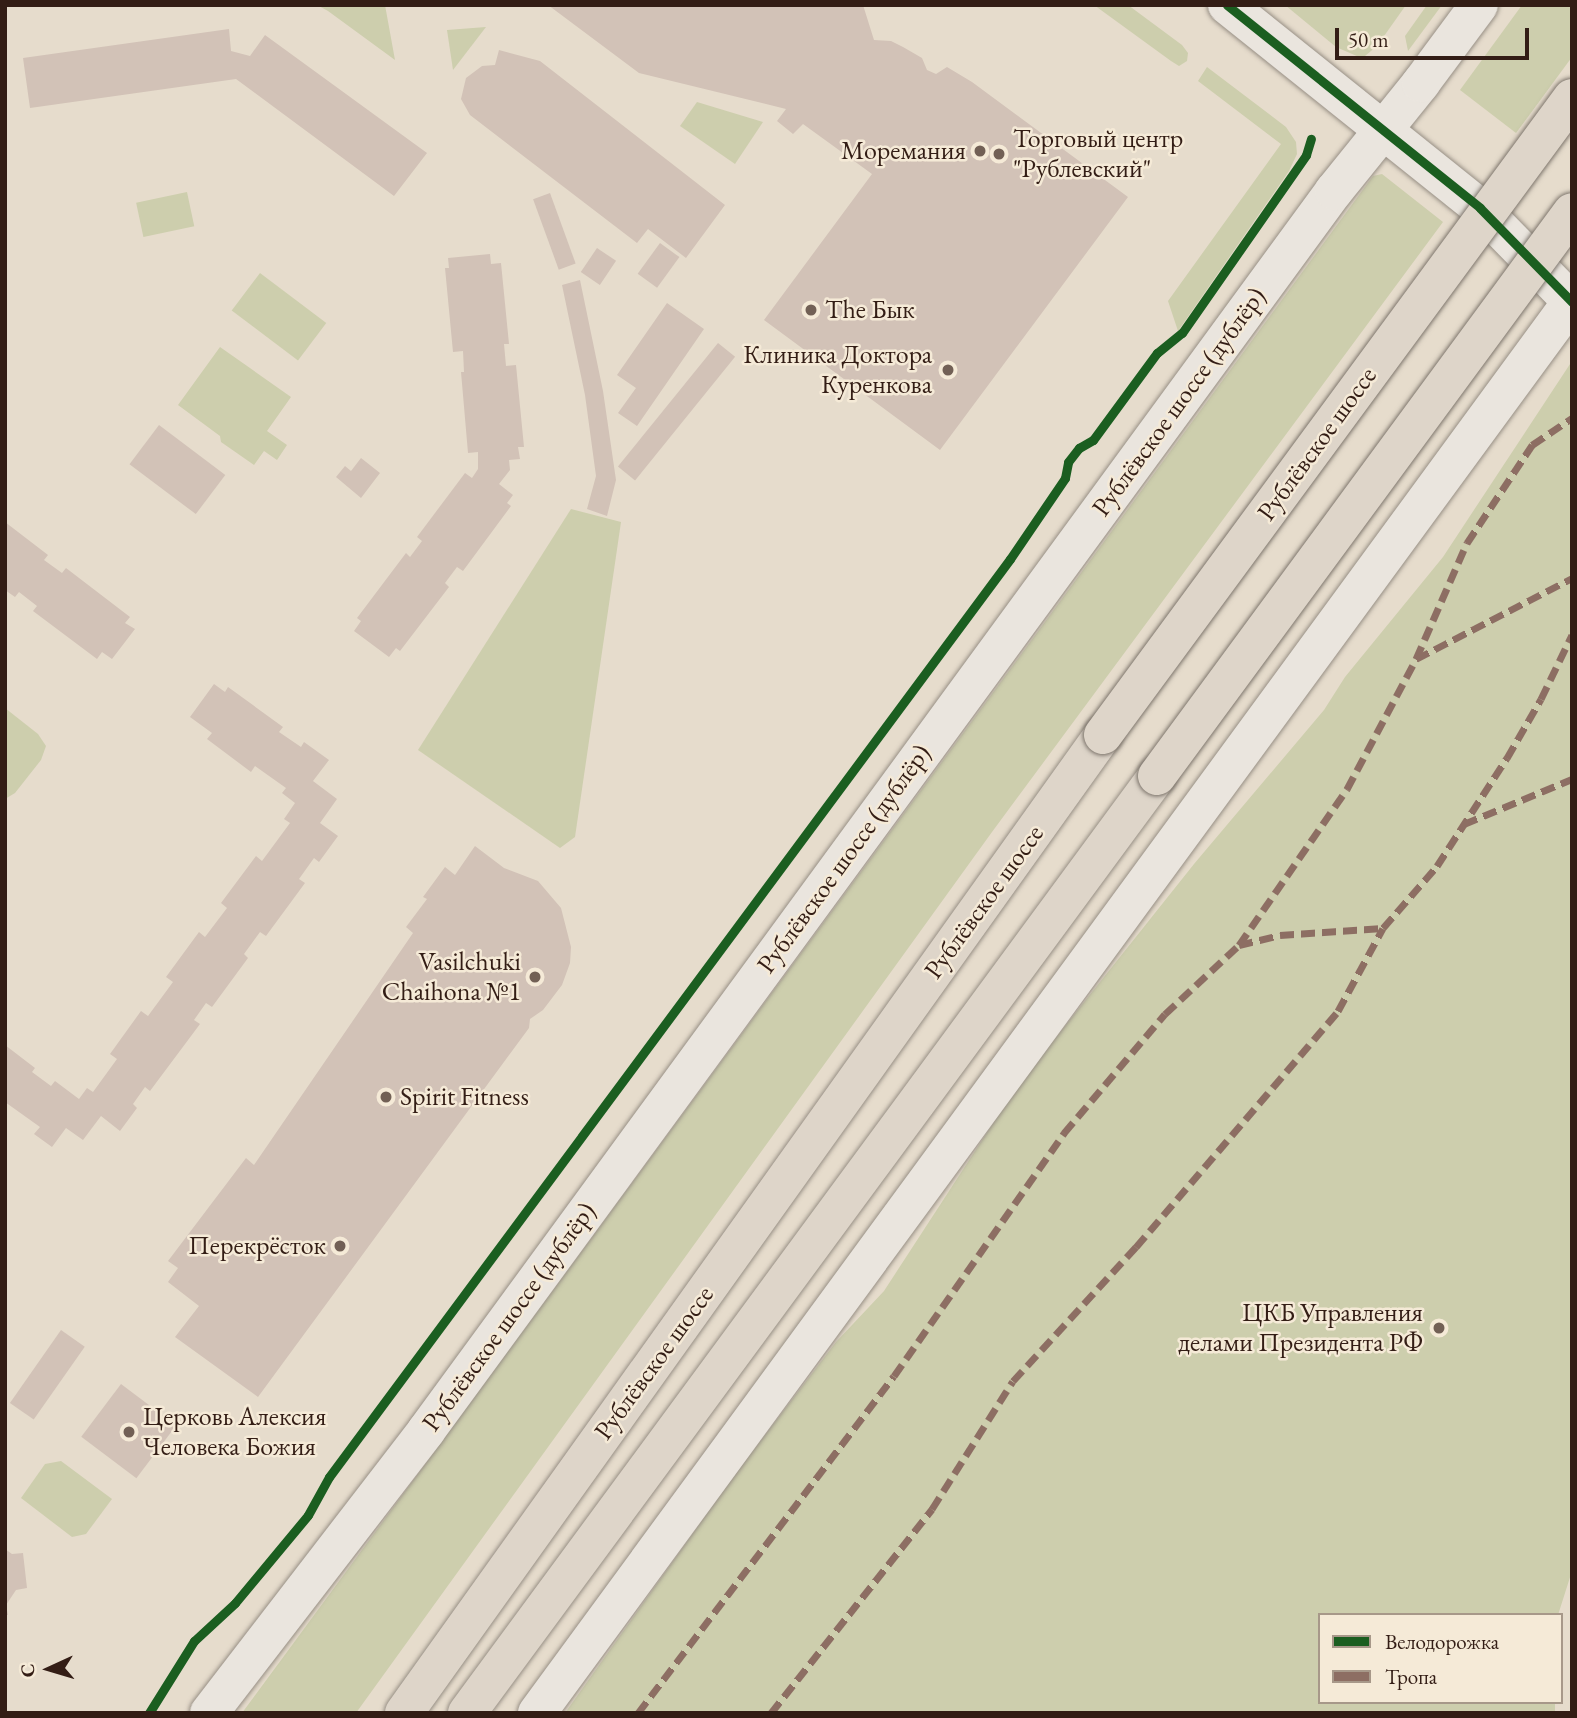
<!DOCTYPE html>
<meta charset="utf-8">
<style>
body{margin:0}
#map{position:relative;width:1577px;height:1718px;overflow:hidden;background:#e6dccc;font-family:"EB Garamond",serif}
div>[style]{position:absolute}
.green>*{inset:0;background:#cdcead;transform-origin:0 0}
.building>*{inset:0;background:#d2c2b7;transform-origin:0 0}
.roads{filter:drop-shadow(0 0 2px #978f85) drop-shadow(0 0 2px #978f85)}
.tertiary>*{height:38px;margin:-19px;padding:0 19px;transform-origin:19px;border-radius:19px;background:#eae5de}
.secondary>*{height:38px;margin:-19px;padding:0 19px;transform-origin:19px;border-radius:19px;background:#eae5de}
.primary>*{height:38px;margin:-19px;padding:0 19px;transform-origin:19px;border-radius:19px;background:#ded5c9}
.bridges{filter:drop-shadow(0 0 2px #7e766d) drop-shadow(0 0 2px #7e766d)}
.primary-bridge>*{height:38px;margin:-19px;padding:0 19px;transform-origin:19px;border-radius:19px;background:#ded5c9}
.quiet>*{height:7px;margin-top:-3.5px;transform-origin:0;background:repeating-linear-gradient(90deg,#8d6e63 0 14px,transparent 0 21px)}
.cycleway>*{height:9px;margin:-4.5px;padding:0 4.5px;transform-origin:4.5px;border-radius:4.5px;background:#1b5e20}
.dots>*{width:19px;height:19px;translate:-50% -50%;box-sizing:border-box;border:4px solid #f5ead7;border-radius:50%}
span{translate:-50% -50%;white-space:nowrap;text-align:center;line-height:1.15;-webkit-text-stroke:5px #f5ead7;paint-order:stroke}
.poi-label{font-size:26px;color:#331d15}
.left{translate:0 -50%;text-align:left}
.right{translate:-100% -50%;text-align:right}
.street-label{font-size:26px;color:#331d15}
.frame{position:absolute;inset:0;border:7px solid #331d15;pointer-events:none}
.legend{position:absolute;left:1318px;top:1613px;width:245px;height:91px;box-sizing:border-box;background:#f5ead7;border:2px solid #a79889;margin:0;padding:9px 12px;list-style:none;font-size:21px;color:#331d15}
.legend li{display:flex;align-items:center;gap:14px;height:35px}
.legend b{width:35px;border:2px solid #a79889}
.north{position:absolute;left:14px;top:1634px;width:70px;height:70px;-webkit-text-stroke:5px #f5ead7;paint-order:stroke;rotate:266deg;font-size:19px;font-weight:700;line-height:28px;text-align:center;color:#331d15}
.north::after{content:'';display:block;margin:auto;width:24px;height:32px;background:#331d15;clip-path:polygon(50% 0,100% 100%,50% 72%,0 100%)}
.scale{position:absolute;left:1335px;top:28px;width:194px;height:32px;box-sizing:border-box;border:4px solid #331d15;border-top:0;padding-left:9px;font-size:21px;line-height:24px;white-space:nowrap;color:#331d15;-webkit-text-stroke:5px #f5ead7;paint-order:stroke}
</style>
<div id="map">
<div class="green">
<i style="clip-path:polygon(317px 5px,385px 5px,395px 60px,328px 11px)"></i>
<i style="clip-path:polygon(1094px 5px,1128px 5px,1182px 45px,1188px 53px,1187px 61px,1179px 66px,1171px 61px)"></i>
<i style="clip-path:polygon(1285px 5px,1406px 5px,1377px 46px,1365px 56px,1359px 57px,1336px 47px)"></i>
<i style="clip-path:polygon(1427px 5px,1442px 5px,1408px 51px,1405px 36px)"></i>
<i style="clip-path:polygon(1522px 5px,1572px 5px,1572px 57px,1516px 133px,1460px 90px)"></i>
<i style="clip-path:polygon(486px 27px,453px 70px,447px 30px)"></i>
<i style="clip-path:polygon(1207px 67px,1286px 127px,1296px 142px,1297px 154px,1289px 171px,1178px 331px,1168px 301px,1281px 144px,1198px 81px)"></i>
<i style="clip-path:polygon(697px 102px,763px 122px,735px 164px,680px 126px)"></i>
<i style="clip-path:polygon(1382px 174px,1443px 222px,992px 832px,356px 1713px,242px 1713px,1373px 176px)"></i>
<i style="left:187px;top:192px;width:35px;height:52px;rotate:78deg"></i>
<i style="left:260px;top:273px;width:83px;height:47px;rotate:37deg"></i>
<i style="clip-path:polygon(220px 347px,291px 397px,267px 431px,287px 445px,277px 460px,264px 451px,254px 465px,221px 442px,220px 436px,178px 405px)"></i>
<i style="clip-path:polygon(1572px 361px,1572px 1571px,1558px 1615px,1320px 1615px,1320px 1702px,1555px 1702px,1555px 1713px,565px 1713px,733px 1477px,836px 1342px,884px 1291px,1018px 1085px,1194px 864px,1324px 710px,1345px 677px,1443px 557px)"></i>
<i style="clip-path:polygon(571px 509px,621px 522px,575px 837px,560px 848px,418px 750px)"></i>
<i style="clip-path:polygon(5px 708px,38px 734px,46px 746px,41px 760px,15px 793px,5px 799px)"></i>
<i style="clip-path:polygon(61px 1461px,112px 1499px,86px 1534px,72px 1537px,21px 1498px,45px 1464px)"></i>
</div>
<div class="building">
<i style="clip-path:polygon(548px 5px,863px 5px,874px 40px,891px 41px,903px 47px,922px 58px,927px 70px,936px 74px,947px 67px,972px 82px,1128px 197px,940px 450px,764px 320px,872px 174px,803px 124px,793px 134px,777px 121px,786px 109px,639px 73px)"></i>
<i style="clip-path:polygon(229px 29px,231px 51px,250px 56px,265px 35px,427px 153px,394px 196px,236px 79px,30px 108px,23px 58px)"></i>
<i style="clip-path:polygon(499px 50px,540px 61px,725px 205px,686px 258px,648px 229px,637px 243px,470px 115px,461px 99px,466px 78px,482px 66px,495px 65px)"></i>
<i style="left:550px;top:193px;width:75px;height:18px;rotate:70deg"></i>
<i style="left:660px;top:243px;width:24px;height:38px;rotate:36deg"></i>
<i style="left:597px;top:248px;width:23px;height:29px;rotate:34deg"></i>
<i style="clip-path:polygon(490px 254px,491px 264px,501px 263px,509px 344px,504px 344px,506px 366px,516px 365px,524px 447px,518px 447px,520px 459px,509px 460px,510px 470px,499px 484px,513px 495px,507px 503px,511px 506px,463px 571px,457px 567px,445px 583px,449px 587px,400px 651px,396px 648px,389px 657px,354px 631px,361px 621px,357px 618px,406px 553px,410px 557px,422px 541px,417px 537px,465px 473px,472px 478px,478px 469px,478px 452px,468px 453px,461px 372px,464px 372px,463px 351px,453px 352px,445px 268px,449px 268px,448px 258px)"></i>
<i style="clip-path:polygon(580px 280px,603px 391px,616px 480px,607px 516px,587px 509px,596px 476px,585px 395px,562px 285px)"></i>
<i style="clip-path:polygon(667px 303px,704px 329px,637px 426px,618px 413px,636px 388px,617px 375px)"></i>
<i style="left:718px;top:343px;width:22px;height:159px;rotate:39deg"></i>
<i style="left:159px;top:425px;width:83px;height:49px;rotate:37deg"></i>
<i style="clip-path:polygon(361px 458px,380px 473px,361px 498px,336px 477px,345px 466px,351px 471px)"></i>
<i style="clip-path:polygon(5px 522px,48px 555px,44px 560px,62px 573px,66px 568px,130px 617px,125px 623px,135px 629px,112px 659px,102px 652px,97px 659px,33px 611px,37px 606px,19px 592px,15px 597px,5px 590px)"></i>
<i style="clip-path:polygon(214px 684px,225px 692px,228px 687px,283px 727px,279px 732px,301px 747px,304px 742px,329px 760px,313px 781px,337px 799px,320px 823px,338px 836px,319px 862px,314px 858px,299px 879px,305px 883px,266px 936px,260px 932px,244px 954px,248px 958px,212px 1007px,206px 1003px,194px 1020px,200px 1024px,150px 1091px,145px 1087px,133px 1104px,137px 1108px,120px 1131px,101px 1116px,83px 1140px,66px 1128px,52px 1147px,34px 1134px,40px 1127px,5px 1102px,5px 1045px,35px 1068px,32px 1072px,51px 1086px,55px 1081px,79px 1099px,87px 1088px,93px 1092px,117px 1059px,110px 1054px,141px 1011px,148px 1016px,173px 982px,166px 977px,199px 932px,205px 937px,227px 908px,221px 903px,256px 856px,262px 861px,290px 823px,284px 819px,295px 803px,282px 793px,286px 788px,255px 766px,251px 772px,207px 739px,212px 733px,190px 717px)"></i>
<i style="clip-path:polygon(475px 846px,504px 868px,538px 881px,561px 908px,571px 947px,570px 963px,562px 985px,543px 1010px,530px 1019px,529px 1028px,258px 1397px,175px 1337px,199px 1306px,168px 1282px,178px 1268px,168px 1261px,246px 1158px,254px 1165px,413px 933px,406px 927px,427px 899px,423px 897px,445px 867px,455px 875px)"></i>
<i style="left:61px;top:1330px;width:29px;height:89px;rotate:35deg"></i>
<i style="left:121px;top:1384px;width:69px;height:66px;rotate:37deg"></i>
<i style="clip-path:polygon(5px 1549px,12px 1554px,23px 1553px,27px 1588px,16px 1590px,6px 1605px,8px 1615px,5px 1615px)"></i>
</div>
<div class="roads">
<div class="tertiary">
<i style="left:1227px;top:5px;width:324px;rotate:38.7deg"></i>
<i style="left:1480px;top:208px;width:132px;rotate:45.6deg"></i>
</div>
<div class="secondary">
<i style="left:209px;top:1713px;width:356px;rotate:-52.4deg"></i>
<i style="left:426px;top:1431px;width:1537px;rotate:-53.79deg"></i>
<i style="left:1334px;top:191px;width:139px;rotate:-51.1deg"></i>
<i style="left:1421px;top:83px;width:97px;rotate:-53.4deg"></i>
<i style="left:537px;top:1713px;width:1751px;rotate:-53.76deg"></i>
</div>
<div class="primary">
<i style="left:404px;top:1713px;width:1202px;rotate:-54.45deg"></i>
<i style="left:467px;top:1713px;width:1164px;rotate:-53.63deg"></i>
</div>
</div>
<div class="bridges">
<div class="primary-bridge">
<i style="left:1103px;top:735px;width:791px;rotate:-53.64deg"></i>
<i style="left:1157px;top:776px;width:700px;rotate:-53.65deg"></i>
</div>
</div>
<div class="quiet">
<i style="left:1416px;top:659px;width:176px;rotate:-27.4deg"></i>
<i style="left:1464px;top:824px;width:117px;rotate:-22.6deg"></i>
<i style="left:1239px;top:945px;width:42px;rotate:-13.7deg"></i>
<i style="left:1280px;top:935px;width:103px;rotate:-3.9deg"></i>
<i style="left:638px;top:1713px;width:423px;rotate:-52.8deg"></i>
<i style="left:894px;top:1376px;width:297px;rotate:-55deg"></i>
<i style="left:1064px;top:1133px;width:156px;rotate:-49.7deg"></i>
<i style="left:1165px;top:1014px;width:101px;rotate:-43deg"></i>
<i style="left:1239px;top:945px;width:190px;rotate:-55.3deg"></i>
<i style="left:1347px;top:789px;width:147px;rotate:-62deg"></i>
<i style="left:1416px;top:659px;width:127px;rotate:-66.3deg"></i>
<i style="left:1467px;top:543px;width:118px;rotate:-56.4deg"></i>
<i style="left:1532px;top:445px;width:48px;rotate:-34deg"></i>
<i style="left:771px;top:1713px;width:260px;rotate:-51.7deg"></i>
<i style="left:932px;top:1509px;width:151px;rotate:-57.7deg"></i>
<i style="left:1013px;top:1381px;width:182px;rotate:-47.5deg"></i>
<i style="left:1136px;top:1247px;width:311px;rotate:-49.4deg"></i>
<i style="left:1338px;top:1011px;width:94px;rotate:-61.5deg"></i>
<i style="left:1383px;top:928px;width:82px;rotate:-48.9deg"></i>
<i style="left:1437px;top:866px;width:129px;rotate:-57.1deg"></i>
<i style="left:1507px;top:758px;width:68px;rotate:-60deg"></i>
<i style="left:1541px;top:699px;width:71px;rotate:-64.2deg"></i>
</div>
<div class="cycleway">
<i style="left:1227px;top:5px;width:324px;rotate:38.7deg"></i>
<i style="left:1480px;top:208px;width:132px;rotate:45.6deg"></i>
<i style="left:149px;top:1713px;width:85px;rotate:-58deg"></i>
<i style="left:194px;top:1641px;width:56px;rotate:-42.8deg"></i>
<i style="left:235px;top:1603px;width:114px;rotate:-50.3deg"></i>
<i style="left:308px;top:1515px;width:43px;rotate:-61.1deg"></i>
<i style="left:329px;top:1477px;width:1143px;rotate:-53.43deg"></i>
<i style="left:1010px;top:559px;width:98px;rotate:-55.8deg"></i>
<i style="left:1065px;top:478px;width:16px;rotate:-79deg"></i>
<i style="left:1068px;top:462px;width:18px;rotate:-52deg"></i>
<i style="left:1079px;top:448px;width:16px;rotate:-30deg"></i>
<i style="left:1093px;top:440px;width:108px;rotate:-53.7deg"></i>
<i style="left:1157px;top:353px;width:32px;rotate:-39deg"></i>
<i style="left:1182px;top:333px;width:217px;rotate:-55.1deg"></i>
<i style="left:1306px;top:155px;width:17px;rotate:-73deg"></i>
</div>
<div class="dots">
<i style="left:980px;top:151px;background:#726055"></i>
<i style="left:999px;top:154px;background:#726055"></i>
<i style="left:811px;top:310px;background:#726055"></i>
<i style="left:948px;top:370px;background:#726055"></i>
<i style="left:535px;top:977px;background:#726055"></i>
<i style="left:386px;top:1097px;background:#726055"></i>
<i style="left:340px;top:1246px;background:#726055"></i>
<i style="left:1439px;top:1328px;background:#726055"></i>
<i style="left:129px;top:1432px;background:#726055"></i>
</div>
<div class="poi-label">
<span class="left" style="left:1013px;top:154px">Торговый центр<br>"Рублевский"</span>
<span class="right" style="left:966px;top:151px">Моремания</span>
<span class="left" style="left:825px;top:310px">The Бык</span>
<span class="right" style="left:932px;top:370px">Клиника Доктора<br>Куренкова</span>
<span class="right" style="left:521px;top:977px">Vasilchuki<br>Chaihona №1</span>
<span class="left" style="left:400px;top:1097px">Spirit Fitness</span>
<span class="right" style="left:326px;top:1246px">Перекрёсток</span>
<span class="right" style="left:1423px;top:1328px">ЦКБ Управления<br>делами Президента РФ</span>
<span class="left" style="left:143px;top:1432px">Церковь Алексия<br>Человека Божия</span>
</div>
<div class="street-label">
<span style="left:1179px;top:402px;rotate:-54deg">Рублёвское шоссе (дублёр)</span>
<span style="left:1317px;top:444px;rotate:-54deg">Рублёвское шоссе</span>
<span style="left:844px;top:859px;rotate:-54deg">Рублёвское шоссе (дублёр)</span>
<span style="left:984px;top:902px;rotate:-54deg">Рублёвское шоссе</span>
<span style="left:509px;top:1317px;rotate:-54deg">Рублёвское шоссе (дублёр)</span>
<span style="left:654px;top:1363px;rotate:-54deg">Рублёвское шоссе</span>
</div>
<div class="frame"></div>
<ul class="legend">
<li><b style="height:9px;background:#1b5e20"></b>Велодорожка</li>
<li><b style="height:9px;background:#8d6e63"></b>Тропа</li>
</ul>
<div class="north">С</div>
<div class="scale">50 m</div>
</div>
